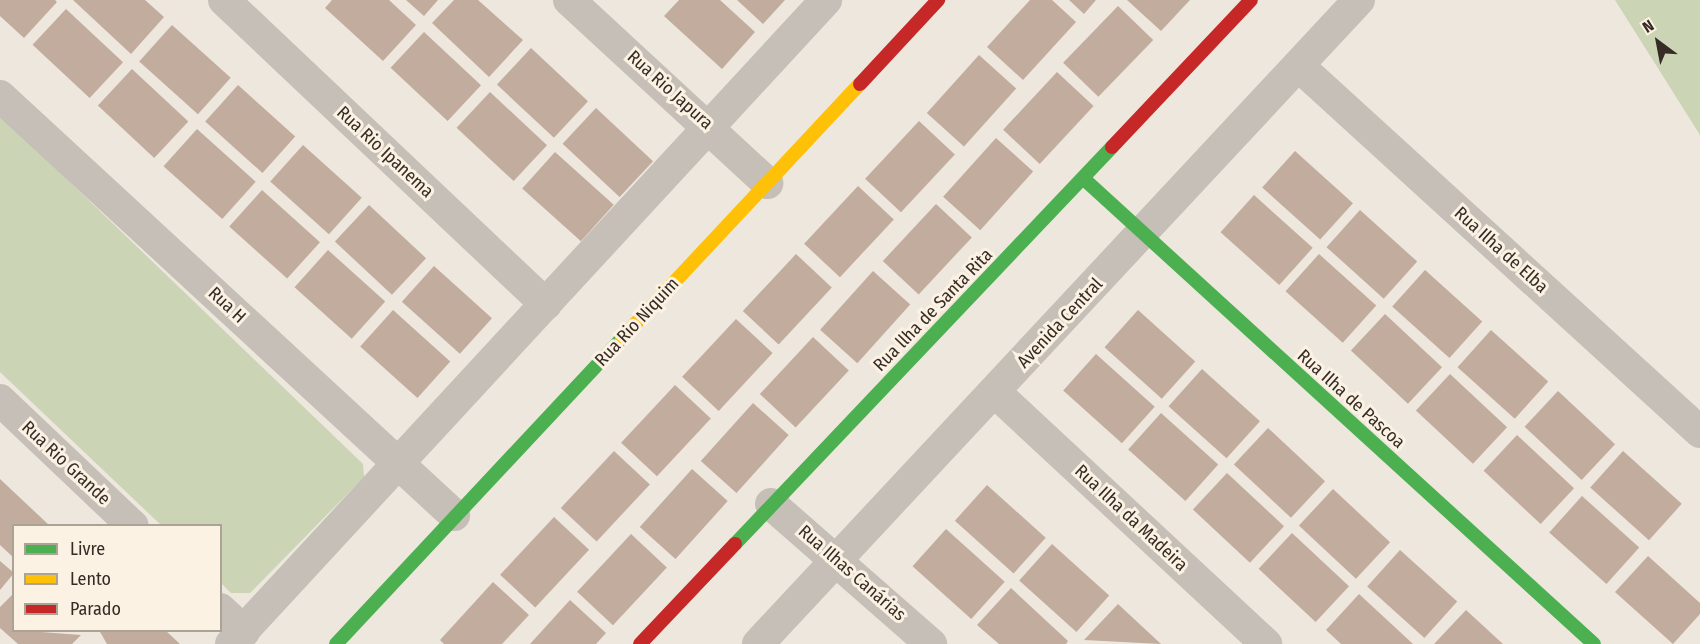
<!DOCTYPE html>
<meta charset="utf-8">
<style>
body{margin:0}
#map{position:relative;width:1700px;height:644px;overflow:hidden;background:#ede7dd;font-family:"Fira Sans Condensed",sans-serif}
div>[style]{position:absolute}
.green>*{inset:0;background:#cbd4b5}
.building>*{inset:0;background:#c2ac9d;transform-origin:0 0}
.street>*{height:32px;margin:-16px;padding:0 16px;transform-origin:16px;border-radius:16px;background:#c5bfb7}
.fast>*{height:14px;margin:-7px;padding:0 7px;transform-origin:7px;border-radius:7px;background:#4caf50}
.slow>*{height:14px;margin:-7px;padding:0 7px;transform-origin:7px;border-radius:7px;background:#ffc107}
.jam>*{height:14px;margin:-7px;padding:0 7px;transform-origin:7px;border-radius:7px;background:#c62828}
span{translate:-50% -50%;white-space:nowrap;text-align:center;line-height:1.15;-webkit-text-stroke:6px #fbf2e3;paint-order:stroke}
.street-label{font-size:18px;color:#362c25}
.legend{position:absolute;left:12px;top:524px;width:210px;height:108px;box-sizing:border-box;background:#fbf2e3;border:2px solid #aca397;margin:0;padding:8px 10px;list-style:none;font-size:18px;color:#362c25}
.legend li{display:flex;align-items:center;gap:12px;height:30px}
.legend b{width:30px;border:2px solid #aca397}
.north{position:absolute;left:1628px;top:12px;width:60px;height:60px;-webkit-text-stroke:4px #fbf2e3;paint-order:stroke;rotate:328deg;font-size:16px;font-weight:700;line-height:24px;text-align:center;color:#362c25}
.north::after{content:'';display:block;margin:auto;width:21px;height:27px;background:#362c25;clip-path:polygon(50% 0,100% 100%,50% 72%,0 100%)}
</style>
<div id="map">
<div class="green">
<i style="clip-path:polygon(1615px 0,1700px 0,1700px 135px)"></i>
<i style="clip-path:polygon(0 115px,363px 464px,364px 477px,250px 593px,231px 593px,221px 583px,220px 526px,161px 525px,0 372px)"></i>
</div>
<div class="building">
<i style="clip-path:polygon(0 0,55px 0,57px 2px,24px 38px,0 16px)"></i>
<i style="clip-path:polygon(73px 0,145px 0,164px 17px,131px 54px)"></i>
<i style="clip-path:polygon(332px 0,389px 0,416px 25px,383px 61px,325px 8px)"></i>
<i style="clip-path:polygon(406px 0,438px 0,424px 16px)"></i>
<i style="clip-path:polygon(454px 0,478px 0,523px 40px,489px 77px,432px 23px)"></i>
<i style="clip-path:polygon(679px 0,720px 0,755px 32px,722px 69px,664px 16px)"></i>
<i style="clip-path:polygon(737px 0,785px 0,763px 24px)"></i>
<i style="clip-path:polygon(1030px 0,1052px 0,1076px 22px,1023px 80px,987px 47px)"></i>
<i style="clip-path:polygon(1069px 0,1096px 0,1084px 14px)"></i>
<i style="clip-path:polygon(1127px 0,1190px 0,1161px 31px)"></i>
<i style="left:1118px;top:6px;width:49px;height:79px;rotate:44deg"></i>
<i style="left:66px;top:9px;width:78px;height:49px;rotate:43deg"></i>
<i style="left:172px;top:25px;width:79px;height:49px;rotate:42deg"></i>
<i style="left:424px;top:32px;width:78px;height:49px;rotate:43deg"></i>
<i style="left:531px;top:48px;width:78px;height:50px;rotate:43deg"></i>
<i style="left:979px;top:55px;width:50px;height:78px;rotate:42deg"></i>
<i style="left:132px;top:69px;width:77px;height:50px;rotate:43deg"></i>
<i style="left:1057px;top:72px;width:50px;height:79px;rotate:43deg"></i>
<i style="left:238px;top:85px;width:77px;height:49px;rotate:42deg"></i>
<i style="left:490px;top:92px;width:78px;height:49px;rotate:43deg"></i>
<i style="left:596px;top:108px;width:78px;height:49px;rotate:43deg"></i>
<i style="left:919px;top:121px;width:49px;height:79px;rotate:43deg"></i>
<i style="left:197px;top:129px;width:79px;height:50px;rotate:42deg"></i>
<i style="left:996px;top:138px;width:50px;height:79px;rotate:42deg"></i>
<i style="left:303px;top:145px;width:79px;height:49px;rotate:42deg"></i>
<i style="left:1295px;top:151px;width:78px;height:49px;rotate:42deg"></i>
<i style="left:555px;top:152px;width:79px;height:49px;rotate:42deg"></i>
<i style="left:858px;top:186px;width:49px;height:79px;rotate:43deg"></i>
<i style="left:262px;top:190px;width:78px;height:49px;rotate:42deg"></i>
<i style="left:1254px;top:195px;width:79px;height:50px;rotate:42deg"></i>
<i style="left:936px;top:204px;width:49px;height:78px;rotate:43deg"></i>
<i style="left:369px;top:205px;width:78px;height:50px;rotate:43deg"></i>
<i style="left:1360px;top:210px;width:77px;height:50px;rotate:42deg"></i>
<i style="left:328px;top:250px;width:77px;height:50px;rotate:42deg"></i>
<i style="left:796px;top:254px;width:49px;height:78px;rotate:43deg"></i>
<i style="left:1319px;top:254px;width:77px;height:50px;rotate:42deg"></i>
<i style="left:434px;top:266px;width:78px;height:48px;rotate:42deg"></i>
<i style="left:1425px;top:270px;width:77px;height:49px;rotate:42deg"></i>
<i style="left:873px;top:271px;width:50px;height:79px;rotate:42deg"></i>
<i style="left:393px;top:310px;width:77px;height:49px;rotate:42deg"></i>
<i style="left:1138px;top:310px;width:77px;height:50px;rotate:42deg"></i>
<i style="left:1385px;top:314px;width:78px;height:50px;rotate:43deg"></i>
<i style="left:736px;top:319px;width:50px;height:79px;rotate:43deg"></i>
<i style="left:1491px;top:330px;width:77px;height:50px;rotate:42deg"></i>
<i style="left:813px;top:337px;width:49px;height:78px;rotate:43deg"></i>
<i style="left:1096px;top:354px;width:79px;height:49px;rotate:42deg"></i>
<i style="left:1202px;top:369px;width:78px;height:50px;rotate:42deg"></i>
<i style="left:1450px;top:374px;width:78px;height:50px;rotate:43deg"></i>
<i style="left:675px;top:385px;width:49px;height:79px;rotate:43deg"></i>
<i style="left:1558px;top:391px;width:78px;height:49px;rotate:43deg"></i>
<i style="left:753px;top:403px;width:48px;height:78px;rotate:42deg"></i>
<i style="left:1161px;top:413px;width:77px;height:49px;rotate:42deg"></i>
<i style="left:1268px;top:428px;width:78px;height:50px;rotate:43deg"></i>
<i style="left:1517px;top:435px;width:78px;height:49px;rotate:43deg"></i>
<i style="left:614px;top:451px;width:49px;height:78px;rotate:43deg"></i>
<i style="left:1623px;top:451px;width:79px;height:49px;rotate:42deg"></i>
<i style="left:692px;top:469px;width:48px;height:78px;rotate:42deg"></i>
<i style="left:1227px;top:473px;width:78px;height:50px;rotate:43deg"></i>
<i style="clip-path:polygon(0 479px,50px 526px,14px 526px,14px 558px,0 545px)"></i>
<i style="left:987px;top:485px;width:79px;height:48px;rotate:42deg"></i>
<i style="left:1333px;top:489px;width:78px;height:50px;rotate:43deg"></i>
<i style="left:1582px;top:496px;width:77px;height:49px;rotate:42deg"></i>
<i style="left:554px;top:517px;width:48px;height:79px;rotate:43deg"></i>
<i style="left:946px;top:529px;width:79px;height:50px;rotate:42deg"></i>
<i style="left:1292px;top:533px;width:78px;height:49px;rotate:43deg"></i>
<i style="left:631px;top:534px;width:49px;height:79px;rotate:43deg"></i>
<i style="left:1052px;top:544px;width:77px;height:49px;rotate:42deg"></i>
<i style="left:1400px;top:550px;width:77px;height:49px;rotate:42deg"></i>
<i style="clip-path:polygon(1648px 556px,1700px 603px,1700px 614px,1673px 644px,1615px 592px)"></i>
<i style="clip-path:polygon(0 561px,14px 573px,0 590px)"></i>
<i style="clip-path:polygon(493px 582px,529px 615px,502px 644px,444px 644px,440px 640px)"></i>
<i style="clip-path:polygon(1011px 588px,1068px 641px,1066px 644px,999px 644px,977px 625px)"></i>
<i style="clip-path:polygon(14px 593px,14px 630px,81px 635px,72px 644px,18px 644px,0 628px,0 607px)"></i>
<i style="clip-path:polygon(1359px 594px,1413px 644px,1341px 644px,1326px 630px)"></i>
<i style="clip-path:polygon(570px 600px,606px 633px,596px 644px,530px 644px)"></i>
<i style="clip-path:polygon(1118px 604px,1161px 644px,1084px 640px)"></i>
<i style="clip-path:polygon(1466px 610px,1503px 644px,1434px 644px)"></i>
<i style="clip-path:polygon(99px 630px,165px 630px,180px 644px,107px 644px)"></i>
</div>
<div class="street">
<i style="left:224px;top:0;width:443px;rotate:43.4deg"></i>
<i style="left:569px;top:0;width:270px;rotate:42.7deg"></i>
<i style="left:1301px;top:68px;width:540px;rotate:42.37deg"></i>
<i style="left:0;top:96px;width:618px;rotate:42.7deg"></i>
<i style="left:996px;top:393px;width:369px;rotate:42.9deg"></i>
<i style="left:0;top:400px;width:183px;rotate:43.5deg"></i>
<i style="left:771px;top:504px;width:213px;rotate:41.2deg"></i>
<i style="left:220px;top:609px;width:33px;rotate:43deg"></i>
<i style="left:231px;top:644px;width:877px;rotate:-47.26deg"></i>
<i style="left:758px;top:644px;width:881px;rotate:-46.98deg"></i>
</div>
<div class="fast">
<i style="left:1084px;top:179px;width:690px;rotate:42.36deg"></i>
<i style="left:735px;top:544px;width:547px;rotate:-46.48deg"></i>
<i style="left:336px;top:644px;width:419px;rotate:-46.9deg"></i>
</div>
<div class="slow">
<i style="left:622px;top:338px;width:348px;rotate:-46.9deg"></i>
</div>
<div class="jam">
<i style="left:860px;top:84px;width:115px;rotate:-47.1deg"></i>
<i style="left:1112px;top:147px;width:202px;rotate:-46.6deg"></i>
<i style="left:640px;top:644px;width:138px;rotate:-46.5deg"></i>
</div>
<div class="street-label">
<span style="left:670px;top:90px;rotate:42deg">Rua Rio Japura</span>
<span style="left:385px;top:152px;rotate:43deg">Rua Rio Ipanema</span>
<span style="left:1501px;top:250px;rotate:42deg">Rua Ilha de Elba</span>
<span style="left:227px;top:305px;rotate:43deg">Rua H</span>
<span style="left:933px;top:310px;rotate:-46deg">Rua llha de Santa Rita</span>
<span style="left:637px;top:322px;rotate:-47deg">Rua Rio Niquim</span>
<span style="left:1060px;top:323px;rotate:-47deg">Avenida Central</span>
<span style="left:1351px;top:399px;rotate:42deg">Rua Ilha de Pascoa</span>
<span style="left:66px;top:463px;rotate:43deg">Rua Rio Grande</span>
<span style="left:1131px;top:518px;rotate:43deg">Rua Ilha da Madeira</span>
<span style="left:852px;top:573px;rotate:41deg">Rua Ilhas Canárias</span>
</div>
<ul class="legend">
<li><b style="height:8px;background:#4caf50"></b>Livre</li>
<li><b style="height:8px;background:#ffc107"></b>Lento</li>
<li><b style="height:8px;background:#c62828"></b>Parado</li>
</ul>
<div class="north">N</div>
</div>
